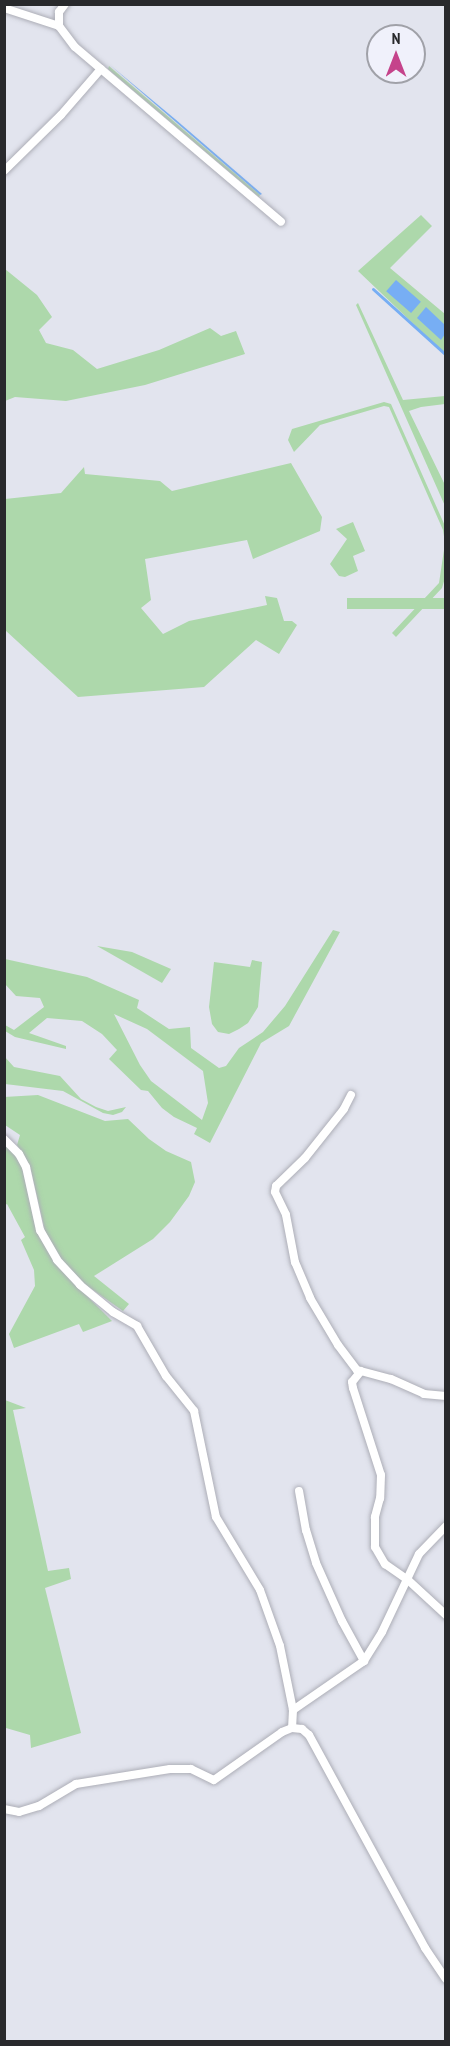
<!DOCTYPE html>
<style>
body{margin:0}
#map{position:relative;width:450px;height:2046px;overflow:hidden;background:#e2e4ee;font-family:"PT Sans Narrow",sans-serif}
div>[style]{position:absolute}
.green>*{inset:0;background:#add8ab;transform-origin:0 0}
.water>*{inset:0;background:#77aef4;transform-origin:0 0}
.stream>*{height:3px;margin:-1.5px;padding:0 1.5px;transform-origin:1.5px;border-radius:1.5px;background:#77aef4}
.roads{filter:drop-shadow(0 0 2px #adaeb7) drop-shadow(0 0 2px #adaeb7)}
.minor>*{height:8px;margin:-4px;padding:0 4px;transform-origin:4px;border-radius:4px;background:#fff}
span{translate:-50% -50%;white-space:nowrap;text-align:center;line-height:1.15;-webkit-text-stroke:6px #f0f1fb;paint-order:stroke}
.frame{position:absolute;inset:0;border:6px solid #28292c;pointer-events:none}
.north{position:absolute;left:366px;top:24px;width:60px;height:60px;box-sizing:border-box;background:#f0f1fb;border:2px solid #a0a1a8;border-radius:50%;rotate:0deg;font-size:16px;font-weight:700;line-height:24px;text-align:center;color:#28292c}
.north::after{content:'';display:block;margin:auto;width:21px;height:27px;background:#c5438b;clip-path:polygon(50% 0,100% 100%,50% 72%,0 100%)}
</style>
<div id="map">
<div class="green">
<i style="clip-path:polygon(109px 66px,260px 195px,259px 197px,108px 69px)"></i>
<i style="clip-path:polygon(421px 215px,432px 226px,390px 268px,445px 314px,445px 354px,358px 271px)"></i>
<i style="clip-path:polygon(5px 269px,37px 295px,52px 317px,39px 330px,46px 343px,73px 350px,97px 369px,159px 350px,210px 328px,221px 336px,236px 331px,245px 354px,145px 385px,66px 401px,15px 397px,5px 401px)"></i>
<i style="clip-path:polygon(358px 303px,403px 400px,445px 396px,445px 404px,421px 407px,409px 411px,445px 485px,445px 506px,356px 305px)"></i>
<i style="clip-path:polygon(384px 402px,391px 404px,445px 526px,445px 578px,442px 588px,396px 637px,392px 633px,439px 583px,445px 543px,443px 530px,389px 407px,384px 406px,320px 425px,294px 452px,288px 440px,292px 429px)"></i>
<i style="clip-path:polygon(291px 463px,322px 517px,320px 531px,253px 559px,247px 540px,145px 559px,151px 600px,141px 608px,163px 634px,189px 621px,267px 605px,265px 596px,277px 598px,284px 621px,292px 621px,297px 625px,279px 654px,256px 640px,204px 687px,78px 697px,5px 630px,5px 499px,61px 493px,84px 467px,85px 474px,160px 481px,172px 491px)"></i>
<i style="clip-path:polygon(353px 522px,365px 551px,353px 556px,358px 571px,345px 577px,339px 576px,330px 564px,347px 539px,336px 529px)"></i>
<i style="left:445px;top:598px;width:11px;height:98px;rotate:90deg"></i>
<i style="clip-path:polygon(evenodd,333px 930px,340px 932px,289px 1026px,261px 1043px,210px 1143px,194px 1134px,197px 1128px,174px 1117px,162px 1108px,148px 1091px,141px 1090px,109px 1059px,117px 1050px,102px 1034px,82px 1021px,47px 1018px,29px 1033px,66px 1046px,66px 1049px,15px 1037px,5px 1031px,5px 1025px,14px 1030px,44px 1007px,40px 998px,16px 996px,5px 984px,5px 959px,87px 977px,139px 1000px,137px 1008px,169px 1029px,190px 1027px,191px 1048px,219px 1068px,226px 1066px,239px 1048px,263px 1032px,285px 1006px,333px 930px,114px 1014px,147px 1029px,203px 1071px,208px 1103px,202px 1120px,151px 1081px,140px 1065px,114px 1014px)"></i>
<i style="clip-path:polygon(97px 946px,132px 952px,171px 969px,162px 983px)"></i>
<i style="clip-path:polygon(252px 960px,262px 962px,258px 1007px,248px 1023px,239px 1029px,229px 1034px,218px 1032px,212px 1024px,209px 1007px,214px 962px,250px 967px)"></i>
<i style="clip-path:polygon(4px 1056px,14px 1067px,60px 1076px,81px 1099px,96px 1107px,108px 1111px,126px 1107px,122px 1112px,113px 1115px,103px 1113px,63px 1091px,5px 1084px)"></i>
<i style="clip-path:polygon(38px 1095px,105px 1121px,128px 1119px,149px 1139px,166px 1151px,191px 1162px,195px 1182px,189px 1196px,170px 1222px,153px 1239px,94px 1276px,129px 1304px,123px 1311px,79px 1280px,59px 1259px,46px 1235px,30px 1166px,17px 1145px,20px 1135px,5px 1125px,4px 1097px)"></i>
<i style="clip-path:polygon(4px 1144px,21px 1162px,36px 1230px,41px 1240px,68px 1277px,112px 1321px,83px 1332px,79px 1324px,14px 1348px,9px 1334px,35px 1286px,34px 1270px,21px 1240px,25px 1237px,7px 1204px,5px 1205px)"></i>
<i style="clip-path:polygon(5px 1400px,26px 1408px,13px 1410px,48px 1571px,69px 1568px,71px 1579px,45px 1588px,81px 1733px,31px 1748px,30px 1735px,6px 1728px,5px 1720px)"></i>
</div>
<div class="water">
<i style="clip-path:polygon(110px 65px,175px 119px,262px 194px,260px 195px)"></i>
<i style="left:396px;top:280px;width:33px;height:15px;rotate:41deg"></i>
<i style="clip-path:polygon(426px 307px,445px 325px,445px 334px,441px 340px,417px 318px)"></i>
</div>
<div class="stream">
<i style="left:373px;top:289px;width:98px;rotate:42.1deg"></i>
</div>
<div class="roads">
<div class="minor">
<i style="left:65px;top:4px;width:10px;rotate:127deg"></i>
<i style="left:59px;top:12px;width:14px;rotate:90deg"></i>
<i style="left:59px;top:26px;width:26px;rotate:53deg"></i>
<i style="left:75px;top:47px;width:270px;rotate:40.3deg"></i>
<i style="left:4px;top:8px;width:58px;rotate:18.1deg"></i>
<i style="left:4px;top:171px;width:80px;rotate:-44.5deg"></i>
<i style="left:61px;top:115px;width:61px;rotate:-49deg"></i>
<i style="left:351px;top:1095px;width:16px;rotate:117deg"></i>
<i style="left:344px;top:1109px;width:63px;rotate:128.5deg"></i>
<i style="left:305px;top:1158px;width:40px;rotate:136deg"></i>
<i style="left:276px;top:1186px;width:6px;rotate:99deg"></i>
<i style="left:275px;top:1192px;width:25px;rotate:64deg"></i>
<i style="left:286px;top:1215px;width:48px;rotate:79.2deg"></i>
<i style="left:295px;top:1262px;width:39px;rotate:67deg"></i>
<i style="left:310px;top:1298px;width:55px;rotate:59.2deg"></i>
<i style="left:338px;top:1345px;width:31px;rotate:53deg"></i>
<i style="left:357px;top:1370px;width:35px;rotate:15deg"></i>
<i style="left:391px;top:1379px;width:36px;rotate:24deg"></i>
<i style="left:424px;top:1394px;width:22px;rotate:5deg"></i>
<i style="left:4px;top:1139px;width:21px;rotate:45deg"></i>
<i style="left:19px;top:1154px;width:15px;rotate:62deg"></i>
<i style="left:26px;top:1167px;width:65px;rotate:77.5deg"></i>
<i style="left:40px;top:1230px;width:34px;rotate:60deg"></i>
<i style="left:57px;top:1260px;width:34px;rotate:47deg"></i>
<i style="left:80px;top:1285px;width:43px;rotate:39.3deg"></i>
<i style="left:113px;top:1312px;width:28px;rotate:30deg"></i>
<i style="left:137px;top:1326px;width:58px;rotate:59.9deg"></i>
<i style="left:166px;top:1376px;width:45px;rotate:51.3deg"></i>
<i style="left:194px;top:1411px;width:108px;rotate:78.3deg"></i>
<i style="left:216px;top:1517px;width:85px;rotate:58.9deg"></i>
<i style="left:260px;top:1590px;width:59px;rotate:70.3deg"></i>
<i style="left:280px;top:1646px;width:65px;rotate:78.5deg"></i>
<i style="left:293px;top:1710px;width:18px;rotate:93deg"></i>
<i style="left:361px;top:1371px;width:14px;rotate:129deg"></i>
<i style="left:352px;top:1382px;width:6px;rotate:81deg"></i>
<i style="left:353px;top:1388px;width:91px;rotate:72.2deg"></i>
<i style="left:381px;top:1475px;width:23px;rotate:92deg"></i>
<i style="left:380px;top:1498px;width:20px;rotate:105deg"></i>
<i style="left:375px;top:1517px;width:30px;rotate:90deg"></i>
<i style="left:375px;top:1547px;width:20px;rotate:60deg"></i>
<i style="left:385px;top:1564px;width:28px;rotate:35deg"></i>
<i style="left:408px;top:1580px;width:52px;rotate:42.6deg"></i>
<i style="left:299px;top:1491px;width:40px;rotate:80deg"></i>
<i style="left:306px;top:1530px;width:34px;rotate:73deg"></i>
<i style="left:316px;top:1563px;width:64px;rotate:65.9deg"></i>
<i style="left:342px;top:1621px;width:46px;rotate:61.2deg"></i>
<i style="left:293px;top:1710px;width:86px;rotate:-34.6deg"></i>
<i style="left:364px;top:1661px;width:34px;rotate:-58deg"></i>
<i style="left:382px;top:1632px;width:86px;rotate:-64.6deg"></i>
<i style="left:419px;top:1554px;width:39px;rotate:-46deg"></i>
<i style="left:4px;top:1809px;width:15px;rotate:11deg"></i>
<i style="left:19px;top:1812px;width:21px;rotate:-17deg"></i>
<i style="left:39px;top:1806px;width:43px;rotate:-30.7deg"></i>
<i style="left:76px;top:1784px;width:95px;rotate:-9.1deg"></i>
<i style="left:170px;top:1769px;width:21px"></i>
<i style="left:191px;top:1769px;width:25px;rotate:26deg"></i>
<i style="left:214px;top:1780px;width:83px;rotate:-35.2deg"></i>
<i style="left:282px;top:1732px;width:11px;rotate:-22deg"></i>
<i style="left:292px;top:1728px;width:10px;rotate:6deg"></i>
<i style="left:302px;top:1729px;width:9px;rotate:41deg"></i>
<i style="left:309px;top:1735px;width:243px;rotate:61.4deg"></i>
<i style="left:425px;top:1948px;width:37px;rotate:56deg"></i>
</div>
</div>
<div class="frame"></div>
<div class="north">N</div>
</div>
